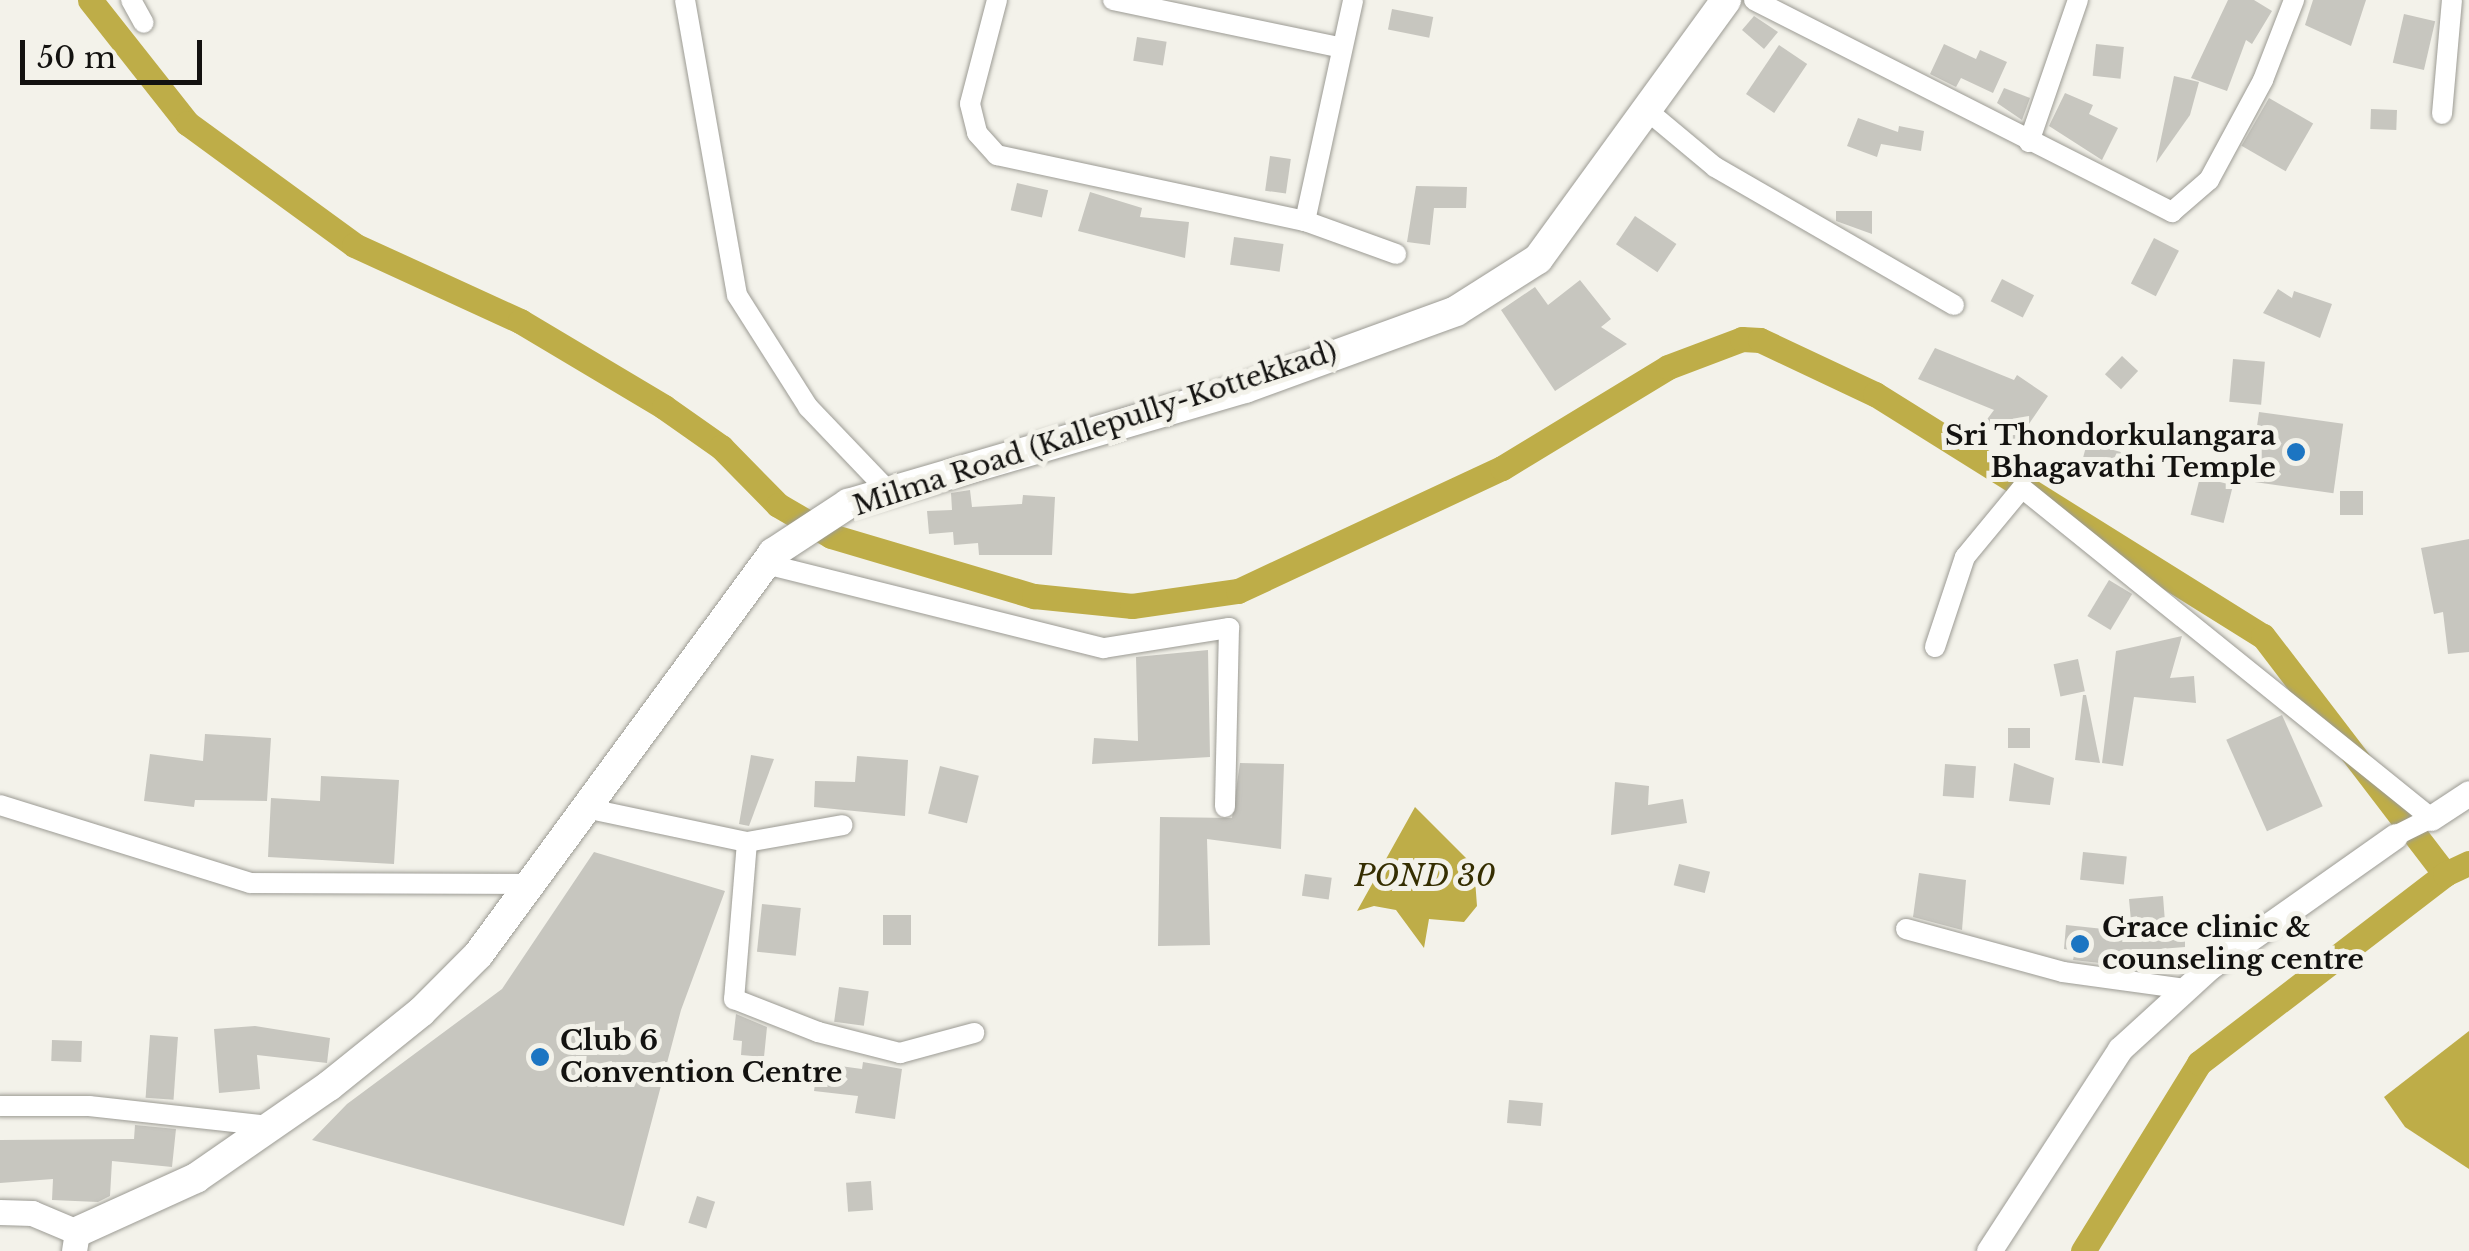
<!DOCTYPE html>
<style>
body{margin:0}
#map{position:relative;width:2469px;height:1251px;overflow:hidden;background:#f3f2ea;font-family:"Libre Baskerville",serif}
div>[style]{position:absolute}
.water>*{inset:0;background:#bead48}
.canal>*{height:25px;margin:-12.5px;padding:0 12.5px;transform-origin:12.5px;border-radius:12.5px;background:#bead48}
.building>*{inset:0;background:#c7c6bf;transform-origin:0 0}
.roads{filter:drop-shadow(0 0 2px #9c9b94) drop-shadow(0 0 2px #9c9b94)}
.minor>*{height:20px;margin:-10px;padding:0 10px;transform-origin:10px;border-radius:10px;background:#fff}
.tertiary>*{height:25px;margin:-12.5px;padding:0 12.5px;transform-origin:12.5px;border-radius:12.5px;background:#fff}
.secondary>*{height:30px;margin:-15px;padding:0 15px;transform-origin:15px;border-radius:15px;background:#fff}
.dots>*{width:28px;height:28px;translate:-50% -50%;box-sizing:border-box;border:5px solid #f3f2ea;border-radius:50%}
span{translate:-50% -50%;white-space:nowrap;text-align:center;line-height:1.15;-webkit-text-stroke:10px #f3f2ea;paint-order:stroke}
.street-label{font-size:28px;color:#131210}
.poi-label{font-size:28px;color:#131210;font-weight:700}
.right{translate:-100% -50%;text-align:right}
.left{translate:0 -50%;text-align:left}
.water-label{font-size:30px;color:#352e01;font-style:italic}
.scale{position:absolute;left:20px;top:40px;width:182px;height:45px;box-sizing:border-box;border:5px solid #131210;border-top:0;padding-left:12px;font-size:30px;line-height:35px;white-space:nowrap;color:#131210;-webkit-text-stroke:8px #f3f2ea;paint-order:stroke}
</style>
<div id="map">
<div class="water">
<i style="clip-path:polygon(1415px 807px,1474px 866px,1477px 906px,1464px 922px,1429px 919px,1424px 948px,1396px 910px,1374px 906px,1357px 911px)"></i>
<i style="clip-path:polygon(2469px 1031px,2469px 1169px,2405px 1127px,2384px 1097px)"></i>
</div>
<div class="canal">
<i style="left:90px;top:0;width:157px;rotate:51.7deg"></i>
<i style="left:187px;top:123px;width:207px;rotate:36.1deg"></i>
<i style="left:354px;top:245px;width:183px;rotate:24.6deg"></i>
<i style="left:520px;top:321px;width:168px;rotate:30.8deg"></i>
<i style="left:664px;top:407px;width:70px;rotate:35.1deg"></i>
<i style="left:721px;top:447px;width:81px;rotate:45.5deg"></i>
<i style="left:778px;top:505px;width:61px;rotate:30.3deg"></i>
<i style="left:831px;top:536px;width:212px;rotate:16.5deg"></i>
<i style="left:1034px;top:596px;width:99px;rotate:5.8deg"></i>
<i style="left:1132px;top:606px;width:107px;rotate:-8.1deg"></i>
<i style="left:1238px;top:591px;width:291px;rotate:-25deg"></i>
<i style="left:1502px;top:468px;width:194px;rotate:-31.3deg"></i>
<i style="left:1668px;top:367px;width:79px;rotate:-20.7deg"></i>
<i style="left:1742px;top:339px;width:18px;rotate:3deg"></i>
<i style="left:1760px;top:340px;width:127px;rotate:25.2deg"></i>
<i style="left:1875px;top:394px;width:457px;rotate:32deg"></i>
<i style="left:2263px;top:636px;width:300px;rotate:52.6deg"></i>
<i style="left:2083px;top:1251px;width:221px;rotate:-58.3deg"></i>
<i style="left:2199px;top:1063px;width:310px;rotate:-37.5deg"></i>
<i style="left:2445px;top:874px;width:26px;rotate:-25deg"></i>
</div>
<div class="building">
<i style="clip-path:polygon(2228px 0,2254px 0,2272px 11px,2252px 44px,2246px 40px,2227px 91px,2191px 78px)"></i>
<i style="clip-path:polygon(2313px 0,2366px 0,2351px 46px,2305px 25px)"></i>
<i style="left:1392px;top:9px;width:42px;height:21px;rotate:11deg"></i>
<i style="left:2404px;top:14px;width:32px;height:50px;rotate:13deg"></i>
<i style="clip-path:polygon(1754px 16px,1778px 32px,1764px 49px,1742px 30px)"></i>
<i style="left:1137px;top:37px;width:30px;height:24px;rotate:9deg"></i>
<i style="clip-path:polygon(1944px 44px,1976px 59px,1980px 50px,2007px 62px,1993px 93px,1961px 78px,1956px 87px,1930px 74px)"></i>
<i style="left:2096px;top:44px;width:28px;height:32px;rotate:6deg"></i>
<i style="left:1779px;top:45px;width:34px;height:59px;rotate:34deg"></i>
<i style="clip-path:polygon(2174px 76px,2199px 82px,2190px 115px,2156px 163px)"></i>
<i style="clip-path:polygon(2004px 88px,2030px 98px,2022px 120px,1997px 103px)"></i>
<i style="clip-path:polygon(2065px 93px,2093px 105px,2089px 114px,2118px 128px,2102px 160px,2049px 126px)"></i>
<i style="left:2269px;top:98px;width:51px;height:55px;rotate:30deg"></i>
<i style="left:2371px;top:109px;width:26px;height:20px;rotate:2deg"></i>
<i style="clip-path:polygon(1858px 118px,1898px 132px,1899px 126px,1924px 131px,1921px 151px,1881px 144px,1877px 157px,1847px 146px)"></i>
<i style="left:1270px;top:156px;width:21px;height:35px;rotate:8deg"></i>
<i style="left:1017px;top:183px;width:32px;height:28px;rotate:13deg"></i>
<i style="clip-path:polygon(1416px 186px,1467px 187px,1466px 208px,1434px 208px,1430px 245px,1407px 242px)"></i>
<i style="clip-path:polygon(1090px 192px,1142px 208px,1140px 217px,1189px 222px,1185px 258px,1078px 231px)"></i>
<i style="clip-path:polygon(1836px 211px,1872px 211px,1872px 234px,1836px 221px)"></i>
<i style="left:1635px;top:216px;width:50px;height:34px;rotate:34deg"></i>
<i style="left:1234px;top:237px;width:50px;height:28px;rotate:8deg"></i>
<i style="left:2154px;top:238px;width:28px;height:51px;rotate:27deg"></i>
<i style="left:2002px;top:279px;width:36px;height:25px;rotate:27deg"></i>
<i style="clip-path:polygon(1580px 280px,1611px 319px,1601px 327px,1627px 344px,1555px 391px,1501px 310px,1535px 287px,1548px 305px)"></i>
<i style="clip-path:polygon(2278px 289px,2292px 298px,2294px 291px,2332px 304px,2320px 338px,2263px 313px)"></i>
<i style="clip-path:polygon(1935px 348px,2014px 380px,2017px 375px,2048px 396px,2016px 443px,1985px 422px,1994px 410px,1918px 379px)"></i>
<i style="left:2122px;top:356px;width:22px;height:25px;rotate:43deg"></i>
<i style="left:2233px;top:359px;width:32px;height:43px;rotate:5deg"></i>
<i style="left:2259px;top:412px;width:85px;height:70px;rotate:8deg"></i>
<i style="left:2087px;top:443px;width:38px;height:22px;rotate:15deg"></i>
<i style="left:2200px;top:477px;width:34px;height:39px;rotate:14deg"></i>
<i style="clip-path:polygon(970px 490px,972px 507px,1022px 504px,1023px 495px,1055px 497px,1052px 555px,979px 555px,978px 543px,954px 545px,953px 532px,929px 534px,927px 511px,952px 510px,951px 493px)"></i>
<i style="left:2340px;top:491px;width:23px;height:24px"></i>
<i style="clip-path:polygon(2469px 539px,2469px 652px,2448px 654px,2443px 612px,2434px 614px,2421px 548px)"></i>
<i style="left:2109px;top:580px;width:27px;height:42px;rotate:31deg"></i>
<i style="clip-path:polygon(2182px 636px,2170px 678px,2194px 676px,2196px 703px,2134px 697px,2123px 766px,2102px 763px,2116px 651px)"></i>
<i style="clip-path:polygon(1208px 650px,1210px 757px,1092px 764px,1094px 738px,1138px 741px,1136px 657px)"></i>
<i style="left:2078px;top:659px;width:33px;height:25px;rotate:78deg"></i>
<i style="clip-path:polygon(2083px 695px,2086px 695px,2100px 763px,2075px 760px)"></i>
<i style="left:2282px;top:715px;width:100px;height:61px;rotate:66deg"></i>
<i style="left:2008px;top:728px;width:22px;height:20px"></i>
<i style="clip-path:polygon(205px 734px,271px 738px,267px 801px,195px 800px,194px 807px,144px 801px,150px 754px,203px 761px)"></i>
<i style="clip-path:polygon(751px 755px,774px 759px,749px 826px,739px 824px)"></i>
<i style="clip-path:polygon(857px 756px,908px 760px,905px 816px,814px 807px,815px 781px,855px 782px)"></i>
<i style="clip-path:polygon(1240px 763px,1284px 764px,1281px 849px,1207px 839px,1210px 945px,1158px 946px,1160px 817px,1232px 818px)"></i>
<i style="clip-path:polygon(2014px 763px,2054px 778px,2050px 805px,2009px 801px)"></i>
<i style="left:1945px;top:764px;width:31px;height:32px;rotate:4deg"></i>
<i style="left:940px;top:766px;width:40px;height:49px;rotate:14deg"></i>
<i style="clip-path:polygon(321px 776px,399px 780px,394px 864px,268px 857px,271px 798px,320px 801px)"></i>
<i style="clip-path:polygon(1615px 782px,1649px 786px,1648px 805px,1683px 799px,1687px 823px,1611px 835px)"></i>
<i style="clip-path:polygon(594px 852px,725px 891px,681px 1010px,624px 1226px,312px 1140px,347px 1104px,502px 989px)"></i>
<i style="left:2083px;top:852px;width:44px;height:28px;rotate:6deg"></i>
<i style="left:1679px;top:864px;width:32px;height:22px;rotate:14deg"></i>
<i style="clip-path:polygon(1919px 873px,1966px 880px,1962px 930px,1913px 917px)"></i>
<i style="left:1305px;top:874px;width:27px;height:22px;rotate:8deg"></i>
<i style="clip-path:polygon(2163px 896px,2166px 935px,2185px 937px,2185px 947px,2110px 953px,2109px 964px,2073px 960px,2075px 951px,2064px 949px,2066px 925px,2132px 932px,2129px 899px)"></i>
<i style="left:762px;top:904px;width:39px;height:48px;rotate:6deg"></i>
<i style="left:883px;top:915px;width:28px;height:30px"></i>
<i style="left:839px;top:987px;width:30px;height:35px;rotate:8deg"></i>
<i style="clip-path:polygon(736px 1014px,767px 1027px,764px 1057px,741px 1055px,742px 1041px,733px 1040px)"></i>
<i style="clip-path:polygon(255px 1026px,330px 1038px,327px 1063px,257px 1055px,260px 1089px,219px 1093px,214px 1029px)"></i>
<i style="left:150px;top:1035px;width:28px;height:63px;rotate:4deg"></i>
<i style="left:52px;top:1040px;width:30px;height:21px;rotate:2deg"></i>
<i style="clip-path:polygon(863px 1062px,902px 1069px,895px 1119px,855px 1113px,858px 1096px,814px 1091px,818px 1063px,862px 1069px)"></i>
<i style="left:1509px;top:1100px;width:34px;height:23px;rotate:5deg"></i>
<i style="clip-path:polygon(135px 1125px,176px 1129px,172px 1167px,112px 1161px,110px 1196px,98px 1202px,52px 1200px,53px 1179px,0 1183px,0 1140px,134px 1139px)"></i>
<i style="left:871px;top:1181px;width:29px;height:25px;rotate:86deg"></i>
<i style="left:697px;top:1196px;width:19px;height:28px;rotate:18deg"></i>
</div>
<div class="roads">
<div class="minor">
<i style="left:131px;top:0;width:26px;rotate:61deg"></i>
<i style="left:685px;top:0;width:300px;rotate:80deg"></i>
<i style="left:737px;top:295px;width:133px;rotate:57.6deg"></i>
<i style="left:808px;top:407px;width:120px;rotate:46.3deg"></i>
<i style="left:997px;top:0;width:107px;rotate:104.6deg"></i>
<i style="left:970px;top:104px;width:30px;rotate:76deg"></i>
<i style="left:977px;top:133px;width:30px;rotate:48deg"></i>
<i style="left:997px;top:155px;width:315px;rotate:12.1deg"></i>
<i style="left:1305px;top:221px;width:97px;rotate:19.9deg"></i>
<i style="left:1113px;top:0;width:234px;rotate:11.8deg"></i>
<i style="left:1754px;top:0;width:469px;rotate:26.9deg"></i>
<i style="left:2172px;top:212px;width:49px;rotate:-40.9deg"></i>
<i style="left:2209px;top:180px;width:114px;rotate:-61.6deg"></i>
<i style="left:2263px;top:80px;width:86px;rotate:-68.8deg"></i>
<i style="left:1643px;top:107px;width:94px;rotate:39.8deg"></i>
<i style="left:1715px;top:167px;width:276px;rotate:30deg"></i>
<i style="left:2442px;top:114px;width:114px;rotate:-85deg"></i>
<i style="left:2029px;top:142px;width:150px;rotate:-71deg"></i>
<i style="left:1305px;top:221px;width:226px;rotate:-77.7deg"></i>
<i style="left:766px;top:564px;width:348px;rotate:14deg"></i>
<i style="left:1104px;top:648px;width:127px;rotate:-9.1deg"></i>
<i style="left:1229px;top:628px;width:179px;rotate:91.3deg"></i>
<i style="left:1935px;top:647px;width:95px;rotate:-71.6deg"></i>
<i style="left:1965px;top:557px;width:89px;rotate:-50.4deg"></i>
<i style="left:2022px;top:488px;width:526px;rotate:38.9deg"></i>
<i style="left:2431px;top:818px;width:40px;rotate:153.4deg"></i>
<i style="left:0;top:805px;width:262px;rotate:17.3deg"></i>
<i style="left:250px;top:883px;width:283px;rotate:0.2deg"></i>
<i style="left:590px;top:809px;width:160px;rotate:11.9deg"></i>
<i style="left:747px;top:842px;width:97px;rotate:-10deg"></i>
<i style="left:747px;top:842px;width:158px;rotate:94.7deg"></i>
<i style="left:734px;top:999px;width:90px;rotate:21.4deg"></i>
<i style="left:818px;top:1032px;width:85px;rotate:14.4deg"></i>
<i style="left:900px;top:1053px;width:77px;rotate:-15.1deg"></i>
<i style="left:1906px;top:929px;width:163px;rotate:15.3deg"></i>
<i style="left:2063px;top:972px;width:123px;rotate:7.9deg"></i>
<i style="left:0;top:1106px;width:89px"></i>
<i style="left:89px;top:1106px;width:181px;rotate:6.3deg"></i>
</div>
<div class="tertiary">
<i style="left:2431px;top:818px;width:45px;rotate:-33.3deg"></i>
<i style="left:0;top:1212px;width:32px;rotate:2deg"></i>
<i style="left:32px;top:1213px;width:49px;rotate:22.9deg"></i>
<i style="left:77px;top:1232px;width:19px;rotate:99deg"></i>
<i style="left:1989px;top:1251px;width:241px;rotate:-57deg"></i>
<i style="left:2120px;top:1049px;width:123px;rotate:-42.4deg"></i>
<i style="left:2211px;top:966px;width:225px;rotate:-35.2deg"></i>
</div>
<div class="secondary">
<i style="left:77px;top:1232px;width:131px;rotate:-24.4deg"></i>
<i style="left:196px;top:1178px;width:162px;rotate:-34.7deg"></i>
<i style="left:329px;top:1086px;width:118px;rotate:-38.8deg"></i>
<i style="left:421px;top:1012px;width:81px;rotate:-45deg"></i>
<i style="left:478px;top:955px;width:499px;rotate:-53.7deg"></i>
<i style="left:773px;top:553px;width:90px;rotate:-33.2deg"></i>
<i style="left:848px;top:504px;width:414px;rotate:-16.3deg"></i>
<i style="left:1245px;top:388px;width:225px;rotate:-20deg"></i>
<i style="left:1456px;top:311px;width:97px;rotate:-32.4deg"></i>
<i style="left:1538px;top:259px;width:320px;rotate:-54deg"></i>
</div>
</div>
<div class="dots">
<i style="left:2296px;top:452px;background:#1c75c2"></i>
<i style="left:2080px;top:944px;background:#1c75c2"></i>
<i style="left:540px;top:1057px;background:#1c75c2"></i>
</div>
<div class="street-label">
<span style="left:1095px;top:429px;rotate:-18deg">Milma Road (Kallepully-Kottekkad)</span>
</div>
<div class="poi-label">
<span class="right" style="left:2276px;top:452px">Sri Thondorkulangara<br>Bhagavathi Temple</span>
<span class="left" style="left:2102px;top:944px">Grace clinic &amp;<br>counseling centre</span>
<span class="left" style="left:560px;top:1057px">Club 6<br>Convention Centre</span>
</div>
<div class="water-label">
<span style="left:1425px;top:876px">POND 30</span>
</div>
<div class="scale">50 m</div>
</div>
